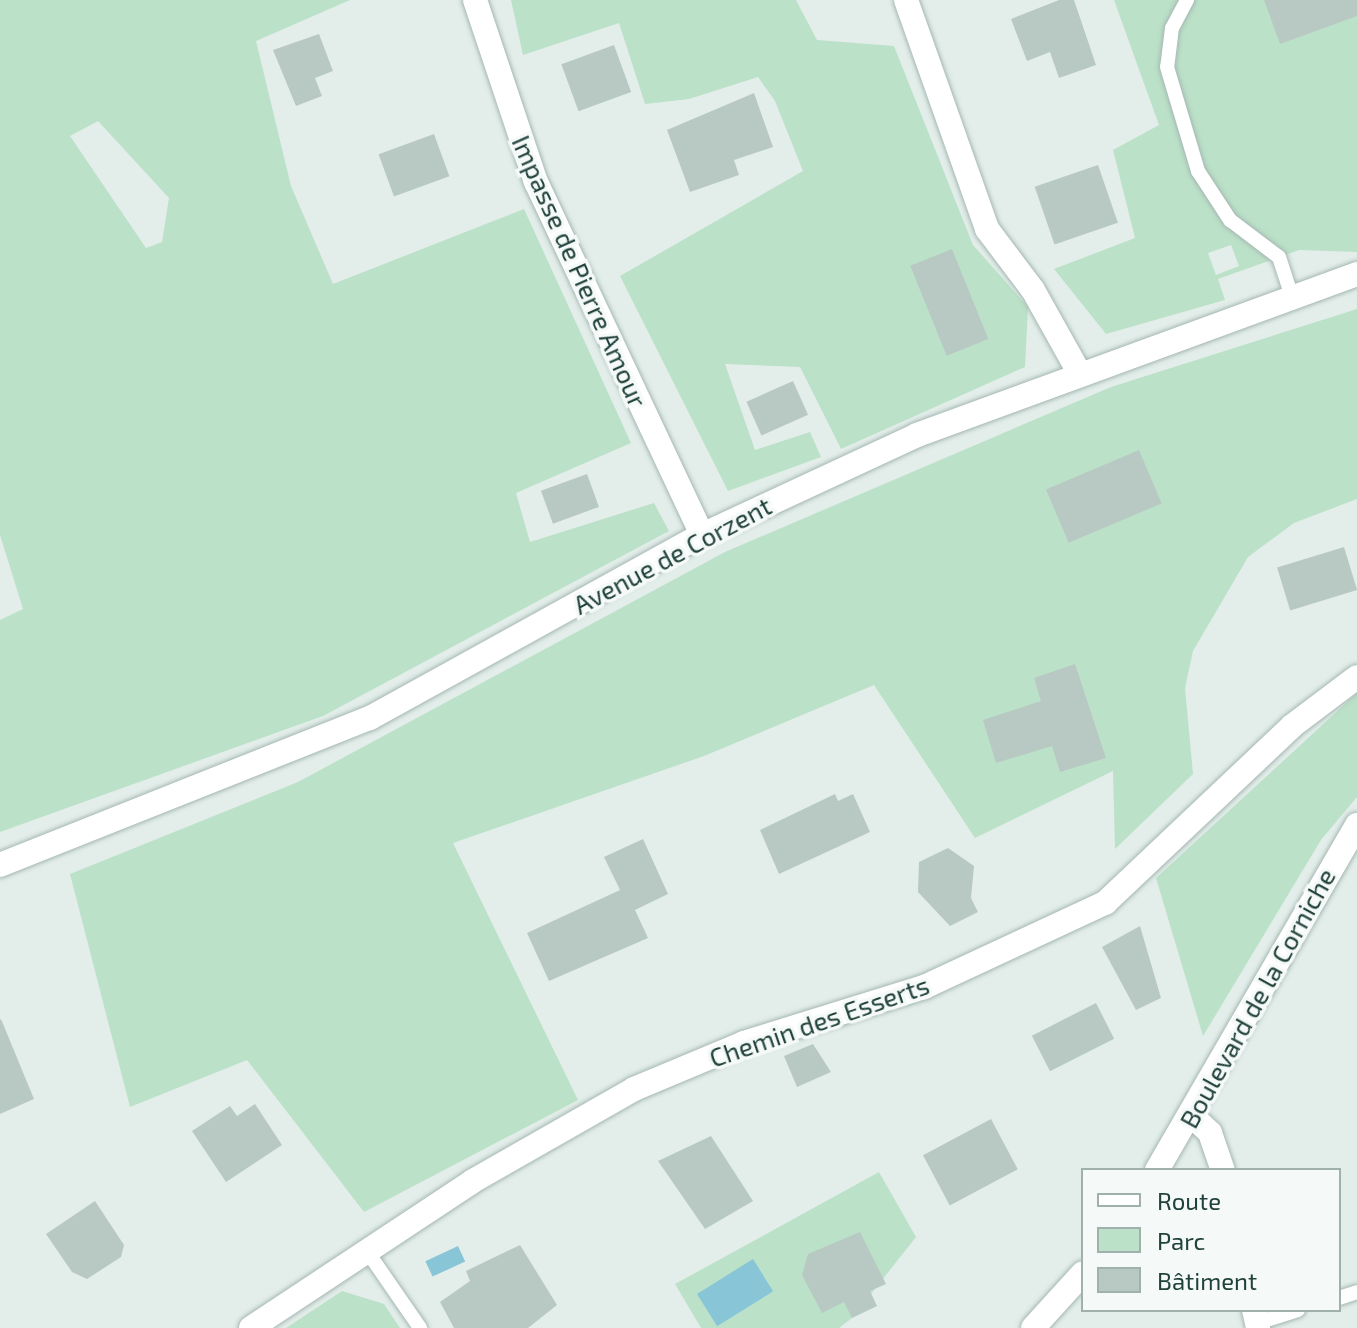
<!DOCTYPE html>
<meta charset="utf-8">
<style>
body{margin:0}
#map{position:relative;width:1357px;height:1328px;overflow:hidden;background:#e3eeea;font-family:"Exo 2",sans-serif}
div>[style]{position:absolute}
.green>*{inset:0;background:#bbe1c8}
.water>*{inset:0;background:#88c5d7;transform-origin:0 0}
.building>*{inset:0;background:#b8c9c3;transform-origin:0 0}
.roads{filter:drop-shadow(0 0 2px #a5b7b2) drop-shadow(0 0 2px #a5b7b2)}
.service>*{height:14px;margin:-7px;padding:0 7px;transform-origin:7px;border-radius:7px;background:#fff}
.minor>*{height:24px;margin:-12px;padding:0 12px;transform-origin:12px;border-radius:12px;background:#fff}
.tertiary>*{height:24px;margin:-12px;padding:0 12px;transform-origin:12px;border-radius:12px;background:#fff}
span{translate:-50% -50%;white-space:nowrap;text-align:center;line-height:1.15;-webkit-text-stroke:7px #f5faf8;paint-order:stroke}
.street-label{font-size:26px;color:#21413b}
.legend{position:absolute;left:1081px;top:1168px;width:260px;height:144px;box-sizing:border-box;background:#f5faf8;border:2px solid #a0b0ac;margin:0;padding:10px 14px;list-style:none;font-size:24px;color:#21413b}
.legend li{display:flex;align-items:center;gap:16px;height:40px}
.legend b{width:40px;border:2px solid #a0b0ac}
</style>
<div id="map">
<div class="green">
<i style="clip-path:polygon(evenodd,0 0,350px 0,256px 41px,291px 186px,333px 284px,524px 209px,631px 443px,516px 493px,530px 542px,654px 503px,669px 531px,323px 716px,0 832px,0 620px,23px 609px,0 535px,0 0,98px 121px,169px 198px,162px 242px,146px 248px,70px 136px,98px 121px)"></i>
<i style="clip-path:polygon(511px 0,796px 0,817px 40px,894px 46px,973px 245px,1028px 307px,1025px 367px,841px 449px,800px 367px,725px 364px,755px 450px,810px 432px,821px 457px,728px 491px,620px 276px,803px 171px,775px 101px,758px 77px,689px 99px,645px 104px,619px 23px,523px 55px)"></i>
<i style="clip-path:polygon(evenodd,1114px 0,1357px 0,1357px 252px,1299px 250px,1218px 279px,1225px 300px,1106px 334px,1054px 269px,1135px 238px,1113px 150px,1159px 125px,1114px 0,1231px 245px,1239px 266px,1216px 275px,1208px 253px,1231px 245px)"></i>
<i style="clip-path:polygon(1357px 309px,1357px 499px,1294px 523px,1248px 557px,1193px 651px,1185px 688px,1193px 774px,1115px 849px,1113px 771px,975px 838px,874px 685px,704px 756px,453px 843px,578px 1100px,364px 1212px,247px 1060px,130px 1107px,70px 874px,298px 782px,725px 552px,1111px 387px)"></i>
<i style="clip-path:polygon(1357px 693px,1357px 797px,1321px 840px,1203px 1036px,1156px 878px)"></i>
<i style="clip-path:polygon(879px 1172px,916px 1237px,852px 1318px,839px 1328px,701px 1328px,675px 1284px)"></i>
<i style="clip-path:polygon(342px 1291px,384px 1304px,400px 1328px,286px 1328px)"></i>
</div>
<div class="water">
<i style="left:458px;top:1246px;width:17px;height:36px;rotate:65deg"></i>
<i style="left:753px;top:1259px;width:38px;height:66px;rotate:58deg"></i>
</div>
<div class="building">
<i style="clip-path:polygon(1059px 0,1074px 0,1096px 65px,1059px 78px,1050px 52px,1027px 61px,1011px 19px)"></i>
<i style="clip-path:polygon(1264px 0,1357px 0,1357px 16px,1280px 44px)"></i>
<i style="clip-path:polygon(319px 34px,333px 71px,315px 78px,322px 96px,296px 106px,273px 50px)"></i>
<i style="left:614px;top:45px;width:50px;height:56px;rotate:70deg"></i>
<i style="clip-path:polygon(754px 93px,773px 147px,734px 160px,739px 175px,690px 192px,667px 130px)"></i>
<i style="left:434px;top:134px;width:45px;height:59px;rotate:70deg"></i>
<i style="left:1098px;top:165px;width:61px;height:67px;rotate:71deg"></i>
<i style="left:952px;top:249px;width:97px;height:45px;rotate:68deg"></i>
<i style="left:793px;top:381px;width:37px;height:51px;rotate:66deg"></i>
<i style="left:1139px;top:450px;width:58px;height:101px;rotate:67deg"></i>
<i style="left:587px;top:474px;width:35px;height:49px;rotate:70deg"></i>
<i style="left:1344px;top:547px;width:45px;height:70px;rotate:73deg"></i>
<i style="clip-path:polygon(1075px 664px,1106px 758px,1060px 772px,1052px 746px,996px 763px,983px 720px,1041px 701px,1034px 678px)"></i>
<i style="clip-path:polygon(835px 794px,838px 801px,853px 794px,870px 832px,779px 874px,760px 830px)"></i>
<i style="clip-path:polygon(643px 839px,668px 894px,635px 910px,648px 938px,549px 981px,527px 933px,620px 890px,604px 857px)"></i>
<i style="clip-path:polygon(948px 848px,974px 866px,971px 898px,978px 912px,950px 926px,918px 892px,919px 862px)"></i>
<i style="clip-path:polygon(1140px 926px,1161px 998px,1136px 1010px,1102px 947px)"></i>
<i style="left:1096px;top:1003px;width:40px;height:72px;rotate:63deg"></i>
<i style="clip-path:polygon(1px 1019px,34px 1099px,0 1114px,0 1020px)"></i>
<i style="clip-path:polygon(813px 1044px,831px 1072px,797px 1087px,784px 1056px)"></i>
<i style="clip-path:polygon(255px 1104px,282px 1145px,226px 1182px,192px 1131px,230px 1106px,237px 1116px)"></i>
<i style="left:991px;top:1119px;width:57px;height:77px;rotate:62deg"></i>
<i style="clip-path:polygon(711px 1136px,753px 1201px,705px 1229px,658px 1161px)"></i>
<i style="clip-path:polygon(95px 1201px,124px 1245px,121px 1257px,87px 1279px,72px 1272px,46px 1234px)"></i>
<i style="clip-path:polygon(860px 1232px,886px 1284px,870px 1291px,877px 1306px,852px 1318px,844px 1302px,822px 1313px,802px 1275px,808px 1254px)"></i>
<i style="clip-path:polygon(520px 1245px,557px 1305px,528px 1328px,454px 1328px,440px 1302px,470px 1281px,466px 1271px)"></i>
</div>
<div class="roads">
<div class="service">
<i style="left:1187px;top:0;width:32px;rotate:118deg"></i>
<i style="left:1172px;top:28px;width:39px;rotate:97deg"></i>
<i style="left:1167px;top:67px;width:109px;rotate:73.4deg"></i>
<i style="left:1198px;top:171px;width:59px;rotate:56.9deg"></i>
<i style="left:1230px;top:220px;width:61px;rotate:37.1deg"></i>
<i style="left:1279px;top:257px;width:42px;rotate:72deg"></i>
<i style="left:369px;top:1254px;width:90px;rotate:55.4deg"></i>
<i style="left:1339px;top:1298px;width:19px;rotate:-18deg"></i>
<i style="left:1257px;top:1323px;width:43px;rotate:-17.6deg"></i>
</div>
<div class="minor">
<i style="left:475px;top:0;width:192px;rotate:71.5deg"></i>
<i style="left:536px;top:182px;width:390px;rotate:64.8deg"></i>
<i style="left:906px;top:0;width:243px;rotate:70.5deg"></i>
<i style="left:987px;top:229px;width:76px;rotate:53deg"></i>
<i style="left:1033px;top:290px;width:96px;rotate:60.8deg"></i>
<i style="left:0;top:865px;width:398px;rotate:-21.7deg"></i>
<i style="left:370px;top:718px;width:379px;rotate:-28.9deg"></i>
<i style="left:702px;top:535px;width:237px;rotate:-24.9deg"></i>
<i style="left:917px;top:435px;width:469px;rotate:-20.1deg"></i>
<i style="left:1191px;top:1115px;width:26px;rotate:43deg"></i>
<i style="left:1210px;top:1133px;width:39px;rotate:71deg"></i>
<i style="left:1254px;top:1310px;width:18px;rotate:77deg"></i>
<i style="left:251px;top:1328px;width:266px;rotate:-33.5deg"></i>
<i style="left:473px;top:1181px;width:185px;rotate:-29.7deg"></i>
<i style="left:634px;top:1089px;width:119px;rotate:-22.7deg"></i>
<i style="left:744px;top:1043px;width:189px;rotate:-17.3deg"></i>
<i style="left:924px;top:987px;width:200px;rotate:-24.9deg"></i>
<i style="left:1105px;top:903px;width:257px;rotate:-43.4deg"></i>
<i style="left:1292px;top:726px;width:81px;rotate:-37deg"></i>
</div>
<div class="tertiary">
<i style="left:1157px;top:1170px;width:399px;rotate:-59.9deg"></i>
<i style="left:1033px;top:1328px;width:74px;rotate:-47.7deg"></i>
</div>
</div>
<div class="street-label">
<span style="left:580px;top:271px;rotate:66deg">Impasse de Pierre Amour</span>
<span style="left:672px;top:555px;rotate:-28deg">Avenue de Corzent</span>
<span style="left:1257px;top:998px;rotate:-61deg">Boulevard de la Corniche</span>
<span style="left:819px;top:1021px;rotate:-19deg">Chemin des Esserts</span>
</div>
<ul class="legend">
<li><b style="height:10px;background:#fff"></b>Route</li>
<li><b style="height:22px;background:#bbe1c8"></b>Parc</li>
<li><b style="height:22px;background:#b8c9c3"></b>Bâtiment</li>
</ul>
</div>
